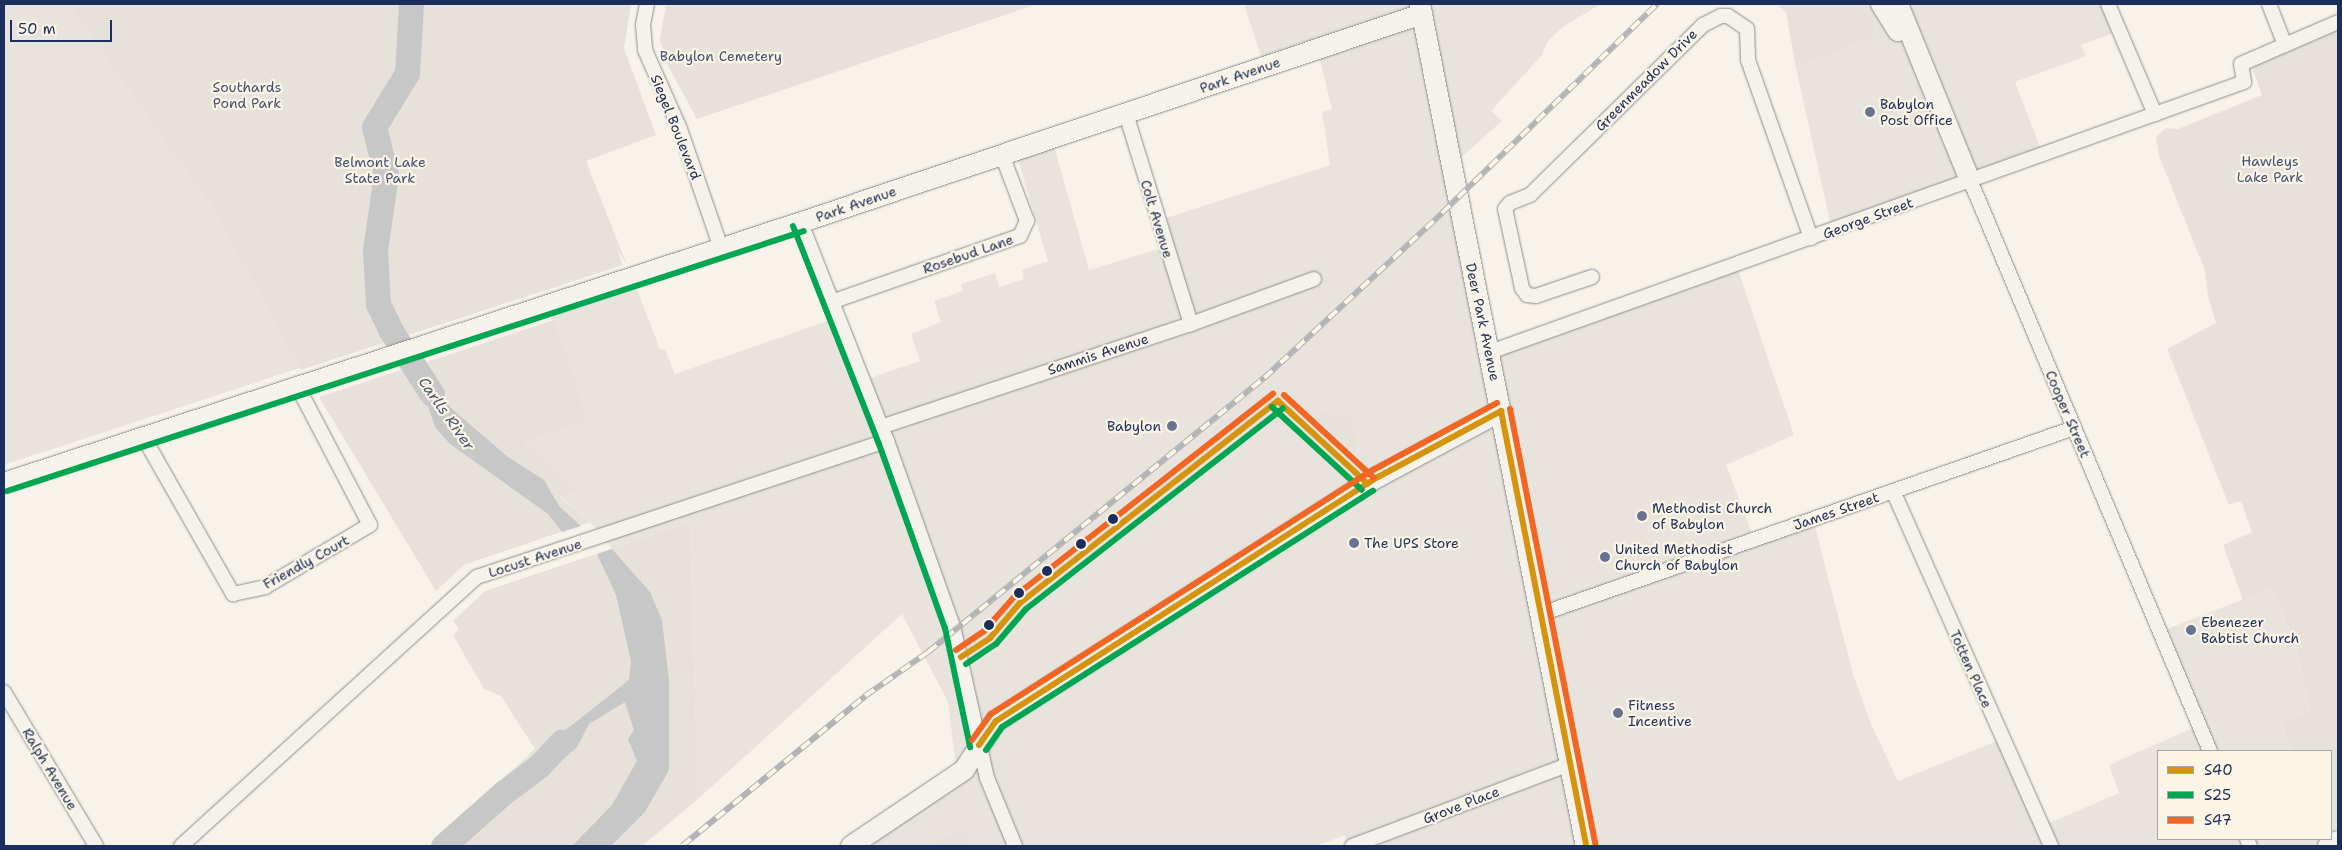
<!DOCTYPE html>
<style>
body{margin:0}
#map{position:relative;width:2342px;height:850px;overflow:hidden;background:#f7f3ea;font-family:"Shantell Sans",sans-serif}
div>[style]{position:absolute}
.built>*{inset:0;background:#e8e4dd}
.green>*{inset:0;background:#e6e2db}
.water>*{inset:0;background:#c7c7c7}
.river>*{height:25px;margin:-12.5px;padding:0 12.5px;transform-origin:12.5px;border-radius:12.5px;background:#c7c7c7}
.roads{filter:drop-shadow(0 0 1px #8a8c91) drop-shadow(0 0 1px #8a8c91)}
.street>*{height:14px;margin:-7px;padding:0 7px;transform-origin:7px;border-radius:7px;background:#f5f2ec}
.secondary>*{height:20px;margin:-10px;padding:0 10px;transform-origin:10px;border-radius:10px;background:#f5f2ec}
.primary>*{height:22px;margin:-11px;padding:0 11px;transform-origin:11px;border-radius:11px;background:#f5f2ec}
.rail>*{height:5.5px;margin-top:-2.75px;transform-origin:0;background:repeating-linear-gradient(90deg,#fcf5e5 0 11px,#b2b3b4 0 22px);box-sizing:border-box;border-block:1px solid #b2b3b4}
.bus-1>*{height:6px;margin:-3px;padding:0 3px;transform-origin:3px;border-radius:3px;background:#d6940e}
.bus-2>*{height:6px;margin:-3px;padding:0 3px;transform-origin:3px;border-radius:3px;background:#00a651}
.bus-3>*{height:6px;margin:-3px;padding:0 3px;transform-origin:3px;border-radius:3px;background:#f26522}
.dots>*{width:14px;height:14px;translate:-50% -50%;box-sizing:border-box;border:2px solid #fcf5e5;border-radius:50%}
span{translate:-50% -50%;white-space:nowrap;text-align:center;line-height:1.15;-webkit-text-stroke:4.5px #fcf5e5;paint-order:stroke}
.park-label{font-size:14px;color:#425176}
.street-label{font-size:14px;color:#1b2f5e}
.poi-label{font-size:14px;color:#1b2f5e}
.left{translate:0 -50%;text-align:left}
.right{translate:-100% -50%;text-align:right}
.water-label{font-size:15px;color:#485779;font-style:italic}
.frame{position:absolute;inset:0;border:5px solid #1b2f5e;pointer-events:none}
.legend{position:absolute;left:2157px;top:750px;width:175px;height:90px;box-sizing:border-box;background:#fcf5e5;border:1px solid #a2a6af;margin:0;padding:6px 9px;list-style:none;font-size:15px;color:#1b2f5e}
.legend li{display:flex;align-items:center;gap:10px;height:25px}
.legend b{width:25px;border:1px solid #a2a6af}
.scale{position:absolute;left:10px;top:20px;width:102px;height:22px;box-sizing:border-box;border:2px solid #1b2f5e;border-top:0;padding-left:6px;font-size:15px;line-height:18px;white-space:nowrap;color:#1b2f5e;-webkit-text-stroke:4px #fcf5e5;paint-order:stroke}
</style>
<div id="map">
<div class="built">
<i style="clip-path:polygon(4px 4px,99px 4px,300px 368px,4px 465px)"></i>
<i style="clip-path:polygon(1244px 4px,1601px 4px,1564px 26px,1547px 42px,1542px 55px,1491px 111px,1502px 121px,1456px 162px,1492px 351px,1736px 264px,1794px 435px,1726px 465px,1756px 544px,1813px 519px,1853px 674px,1871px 724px,1898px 781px,2002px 739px,2040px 827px,2119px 793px,2109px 765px,2195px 727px,2157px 633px,2272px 588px,2295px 647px,2310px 710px,2281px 724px,2292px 751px,2158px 751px,2158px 839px,2328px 839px,2332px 846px,1348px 846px,1345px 835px,1316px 846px,866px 846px,958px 784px,948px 702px,902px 614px,698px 799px,690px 524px,612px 549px,590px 522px,560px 496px,579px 490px,524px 442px,588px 421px,548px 306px,632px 277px,660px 349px,665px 350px,675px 374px,833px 319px,858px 382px,920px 361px,911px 334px,941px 322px,934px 301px,963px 291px,961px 284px,995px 273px,999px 287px,1024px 279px,1022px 270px,1048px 261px,1015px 150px,1052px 139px,1089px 270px,1165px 247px,1154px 222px,1330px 165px,1322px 112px,1332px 109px,1317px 48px,1264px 66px)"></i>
<i style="clip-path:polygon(1866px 4px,2104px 4px,2116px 32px,2081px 45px,2086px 56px,2015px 82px,2042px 152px,1833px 235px,1796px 68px,1877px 34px)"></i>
</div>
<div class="green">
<i style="clip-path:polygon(69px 4px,631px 4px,624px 48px,656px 135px,586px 161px,627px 265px,617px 249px,623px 265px,301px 370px,209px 203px)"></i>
<i style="clip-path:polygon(666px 4px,1037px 4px,697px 119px,665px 60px,660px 39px)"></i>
<i style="clip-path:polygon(1777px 4px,1866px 4px,1878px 34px,1796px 68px,1786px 12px)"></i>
<i style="clip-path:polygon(2338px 30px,2338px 828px,2331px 832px,2331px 751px,2292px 751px,2281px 723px,2310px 710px,2295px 646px,2272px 588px,2243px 600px,2223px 545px,2252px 532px,2241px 501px,2229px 505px,2167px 349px,2216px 323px,2208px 297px,2205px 271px,2159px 156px,2156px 137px,2166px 128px,2178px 129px,2262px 95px,2251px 65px)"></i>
<i style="clip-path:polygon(554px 320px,588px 421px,524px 442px,580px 490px,560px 497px,590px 522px,464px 565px,436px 591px,319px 397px)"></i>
<i style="clip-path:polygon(1326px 410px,1332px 418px,1349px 410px,1358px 443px,1354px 449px,1320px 429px,1313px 420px)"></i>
<i style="clip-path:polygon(690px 523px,698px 799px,642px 846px,430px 846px,535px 749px,501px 696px,484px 689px,453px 635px,459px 629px,453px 621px,485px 591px)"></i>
<i style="clip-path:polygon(966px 828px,973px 846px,923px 846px)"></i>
</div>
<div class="water">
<i style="clip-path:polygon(422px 363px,438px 393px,452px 409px,508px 457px,544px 480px,559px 506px,581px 526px,562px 532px,548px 514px,450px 444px,435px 427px,427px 403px,404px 369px)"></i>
<i style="clip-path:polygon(612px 549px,650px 592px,662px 620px,669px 681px,669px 770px,645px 812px,611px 846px,572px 846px,612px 805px,637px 761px,628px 739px,634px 730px,625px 702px,589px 724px,577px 747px,567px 756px,539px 766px,563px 732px,629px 680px,631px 661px,616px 595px,597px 554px)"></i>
</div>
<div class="river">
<i style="left:411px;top:4px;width:69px;rotate:93.3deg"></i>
<i style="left:407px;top:73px;width:63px;rotate:121.4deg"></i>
<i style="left:374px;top:127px;width:49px;rotate:75.7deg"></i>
<i style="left:386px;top:174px;width:77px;rotate:98.2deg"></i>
<i style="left:375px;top:250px;width:54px;rotate:86.8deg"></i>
<i style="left:378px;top:304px;width:30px;rotate:64deg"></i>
<i style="left:391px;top:331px;width:75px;rotate:56.9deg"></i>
<i style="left:443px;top:846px;width:80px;rotate:-41.5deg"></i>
<i style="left:503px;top:793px;width:45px;rotate:-36.9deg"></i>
<i style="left:539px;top:766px;width:33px;rotate:-47deg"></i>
</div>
<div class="roads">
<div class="street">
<i style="left:647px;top:4px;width:21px;rotate:101deg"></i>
<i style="left:643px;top:25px;width:25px;rotate:85deg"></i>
<i style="left:645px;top:50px;width:86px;rotate:66.1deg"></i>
<i style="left:680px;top:129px;width:126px;rotate:71deg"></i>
<i style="left:2108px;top:4px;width:120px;rotate:66.9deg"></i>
<i style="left:2269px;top:4px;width:44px;rotate:68.7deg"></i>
<i style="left:1126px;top:114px;width:220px;rotate:72.8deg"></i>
<i style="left:1970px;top:180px;width:619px;rotate:67.2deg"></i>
<i style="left:801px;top:223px;width:234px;rotate:68.5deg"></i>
<i style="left:887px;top:441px;width:196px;rotate:70.4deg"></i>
<i style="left:953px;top:626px;width:156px;rotate:77.4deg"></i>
<i style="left:987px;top:778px;width:74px;rotate:67.6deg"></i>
<i style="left:1592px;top:277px;width:59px;rotate:161.3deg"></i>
<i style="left:1536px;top:296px;width:9px;rotate:-174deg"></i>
<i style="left:1527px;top:295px;width:9px;rotate:-126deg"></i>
<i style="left:1522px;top:288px;width:81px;rotate:-102.1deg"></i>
<i style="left:1505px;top:209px;width:8px;rotate:-50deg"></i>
<i style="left:1510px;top:203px;width:22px;rotate:-22deg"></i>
<i style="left:1530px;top:195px;width:243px;rotate:-44.5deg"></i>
<i style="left:1703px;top:25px;width:20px;rotate:-27deg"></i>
<i style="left:1721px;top:16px;width:7px"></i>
<i style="left:1728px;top:16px;width:23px;rotate:34deg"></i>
<i style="left:1747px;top:29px;width:31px;rotate:88deg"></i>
<i style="left:1748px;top:60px;width:189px;rotate:70.5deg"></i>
<i style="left:834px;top:301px;width:197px;rotate:-19.3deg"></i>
<i style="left:1020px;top:236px;width:17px;rotate:-65deg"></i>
<i style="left:1027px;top:221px;width:71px;rotate:-110.7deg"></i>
<i style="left:1490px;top:352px;width:801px;rotate:-19.7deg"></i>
<i style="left:2244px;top:82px;width:18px;rotate:-99deg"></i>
<i style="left:2241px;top:64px;width:106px;rotate:-23.4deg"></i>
<i style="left:881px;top:427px;width:327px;rotate:-18.4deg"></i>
<i style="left:1191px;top:324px;width:131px;rotate:-20.1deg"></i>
<i style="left:144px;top:438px;width:180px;rotate:60.3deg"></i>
<i style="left:233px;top:594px;width:33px;rotate:-12deg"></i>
<i style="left:265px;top:587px;width:122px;rotate:-30.6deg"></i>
<i style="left:370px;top:525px;width:156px;rotate:-117.6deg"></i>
<i style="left:1893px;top:491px;width:389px;rotate:66deg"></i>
<i style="left:1541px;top:614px;width:565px;rotate:-19.24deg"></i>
<i style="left:4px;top:692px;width:179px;rotate:59.1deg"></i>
<i style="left:2247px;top:839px;width:8px;rotate:67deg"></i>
<i style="left:181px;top:846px;width:400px;rotate:-42.3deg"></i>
<i style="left:477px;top:577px;width:432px;rotate:-18.4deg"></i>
<i style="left:1352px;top:846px;width:233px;rotate:-20.6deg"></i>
</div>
<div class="secondary">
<i style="left:1420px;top:4px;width:858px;rotate:78.85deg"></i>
<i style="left:1881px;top:4px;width:32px;rotate:58deg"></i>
<i style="left:1898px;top:4px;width:190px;rotate:67.8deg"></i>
<i style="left:4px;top:483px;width:846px;rotate:-18.11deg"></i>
<i style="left:808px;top:220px;width:648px;rotate:-18.55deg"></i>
<i style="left:851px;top:846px;width:136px;rotate:-33.9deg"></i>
<i style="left:964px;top:770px;width:59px;rotate:-56.9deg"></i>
<i style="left:996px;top:721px;width:453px;rotate:-32.6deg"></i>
<i style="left:1378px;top:477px;width:140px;rotate:-28.2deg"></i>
</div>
<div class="primary">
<i style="left:2329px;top:846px;width:10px;rotate:-24deg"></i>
</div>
</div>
<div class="rail">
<i style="left:682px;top:846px;width:237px;rotate:-39.3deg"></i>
<i style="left:865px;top:696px;width:77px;rotate:-34.9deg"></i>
<i style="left:928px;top:652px;width:434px;rotate:-39.2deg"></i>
<i style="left:1264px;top:378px;width:243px;rotate:-42.8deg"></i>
<i style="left:1442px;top:213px;width:300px;rotate:-44.2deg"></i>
</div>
<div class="bus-1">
<i style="left:1278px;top:401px;width:122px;rotate:42.7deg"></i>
<i style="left:1501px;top:411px;width:443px;rotate:78.9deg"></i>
<i style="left:961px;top:657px;width:35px;rotate:-33deg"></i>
<i style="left:990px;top:638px;width:46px;rotate:-49.4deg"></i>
<i style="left:1020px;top:603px;width:328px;rotate:-38.1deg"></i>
<i style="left:979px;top:745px;width:29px;rotate:-55deg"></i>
<i style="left:996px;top:721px;width:453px;rotate:-32.6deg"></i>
<i style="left:1378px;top:477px;width:140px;rotate:-28.2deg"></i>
</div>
<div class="bus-2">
<i style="left:793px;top:226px;width:234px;rotate:68.5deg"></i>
<i style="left:879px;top:444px;width:195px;rotate:70.3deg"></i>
<i style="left:945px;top:628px;width:122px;rotate:78.1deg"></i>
<i style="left:1272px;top:407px;width:122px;rotate:42.7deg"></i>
<i style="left:7px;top:491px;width:838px;rotate:-18.07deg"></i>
<i style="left:966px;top:664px;width:36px;rotate:-34deg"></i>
<i style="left:996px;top:644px;width:46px;rotate:-49.4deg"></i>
<i style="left:1026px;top:609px;width:326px;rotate:-38deg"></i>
<i style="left:986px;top:750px;width:28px;rotate:-55deg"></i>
<i style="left:1002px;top:727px;width:440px;rotate:-32.5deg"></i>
</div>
<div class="bus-3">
<i style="left:1284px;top:395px;width:122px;rotate:42.7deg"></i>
<i style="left:1510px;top:409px;width:443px;rotate:78.9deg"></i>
<i style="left:956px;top:650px;width:34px;rotate:-34deg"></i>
<i style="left:984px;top:631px;width:47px;rotate:-48.5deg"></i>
<i style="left:1015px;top:596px;width:328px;rotate:-38.1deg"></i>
<i style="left:972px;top:740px;width:32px;rotate:-54deg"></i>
<i style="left:991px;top:714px;width:453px;rotate:-32.6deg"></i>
<i style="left:1373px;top:470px;width:141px;rotate:-28.4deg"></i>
</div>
<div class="dots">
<i style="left:1870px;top:112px;background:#68748f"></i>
<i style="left:1172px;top:426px;background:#68748f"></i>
<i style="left:1642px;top:516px;background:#68748f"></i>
<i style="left:1113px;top:519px;background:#1b2f5e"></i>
<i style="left:1354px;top:543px;background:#68748f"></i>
<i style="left:1081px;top:544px;background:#1b2f5e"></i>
<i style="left:1605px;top:557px;background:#68748f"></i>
<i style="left:1047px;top:571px;background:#1b2f5e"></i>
<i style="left:1019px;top:593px;background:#1b2f5e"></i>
<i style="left:989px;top:625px;background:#1b2f5e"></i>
<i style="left:2191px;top:630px;background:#68748f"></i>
<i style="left:1618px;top:713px;background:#68748f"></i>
</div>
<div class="park-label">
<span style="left:721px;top:56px">Babylon Cemetery</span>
<span style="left:247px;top:95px">Southards<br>Pond Park</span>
<span style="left:2270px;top:169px">Hawleys<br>Lake Park</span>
<span style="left:380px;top:170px">Belmont Lake<br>State Park</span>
</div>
<div class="street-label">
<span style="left:1240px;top:75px;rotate:-19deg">Park Avenue</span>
<span style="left:1646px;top:80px;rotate:-45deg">Greenmeadow Drive</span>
<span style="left:676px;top:127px;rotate:68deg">Siegel Boulevard</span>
<span style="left:856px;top:204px;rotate:-19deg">Park Avenue</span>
<span style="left:1868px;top:218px;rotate:-20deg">George Street</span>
<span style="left:1157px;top:219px;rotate:73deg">Colt Avenue</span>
<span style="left:968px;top:254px;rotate:-19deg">Rosebud Lane</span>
<span style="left:1483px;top:322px;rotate:78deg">Deer Park Avenue</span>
<span style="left:1098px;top:354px;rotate:-18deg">Sammis Avenue</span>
<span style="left:2068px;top:414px;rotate:67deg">Cooper Street</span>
<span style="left:1836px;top:511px;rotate:-19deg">James Street</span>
<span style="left:535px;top:558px;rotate:-18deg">Locust Avenue</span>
<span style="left:306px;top:562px;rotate:-29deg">Friendly Court</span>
<span style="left:1971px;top:669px;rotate:66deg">Totten Place</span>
<span style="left:50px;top:769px;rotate:59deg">Ralph Avenue</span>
<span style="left:1461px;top:805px;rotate:-21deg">Grove Place</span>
</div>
<div class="poi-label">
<span class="left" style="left:1880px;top:112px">Babylon<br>Post Office</span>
<span class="right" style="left:1161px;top:426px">Babylon</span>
<span class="left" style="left:1652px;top:516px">Methodist Church<br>of Babylon</span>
<span class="left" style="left:1364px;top:543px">The UPS Store</span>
<span class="left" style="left:1615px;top:557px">United Methodist<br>Church of Babylon</span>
<span class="left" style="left:2201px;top:630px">Ebenezer<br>Babtist Church</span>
<span class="left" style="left:1628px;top:713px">Fitness<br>Incentive</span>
</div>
<div class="water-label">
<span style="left:446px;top:414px;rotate:55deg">Carlls River</span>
</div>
<div class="frame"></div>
<ul class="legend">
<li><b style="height:6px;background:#d6940e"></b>S40</li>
<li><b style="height:6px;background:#00a651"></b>S25</li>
<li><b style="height:6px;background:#f26522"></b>S47</li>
</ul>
<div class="scale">50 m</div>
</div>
